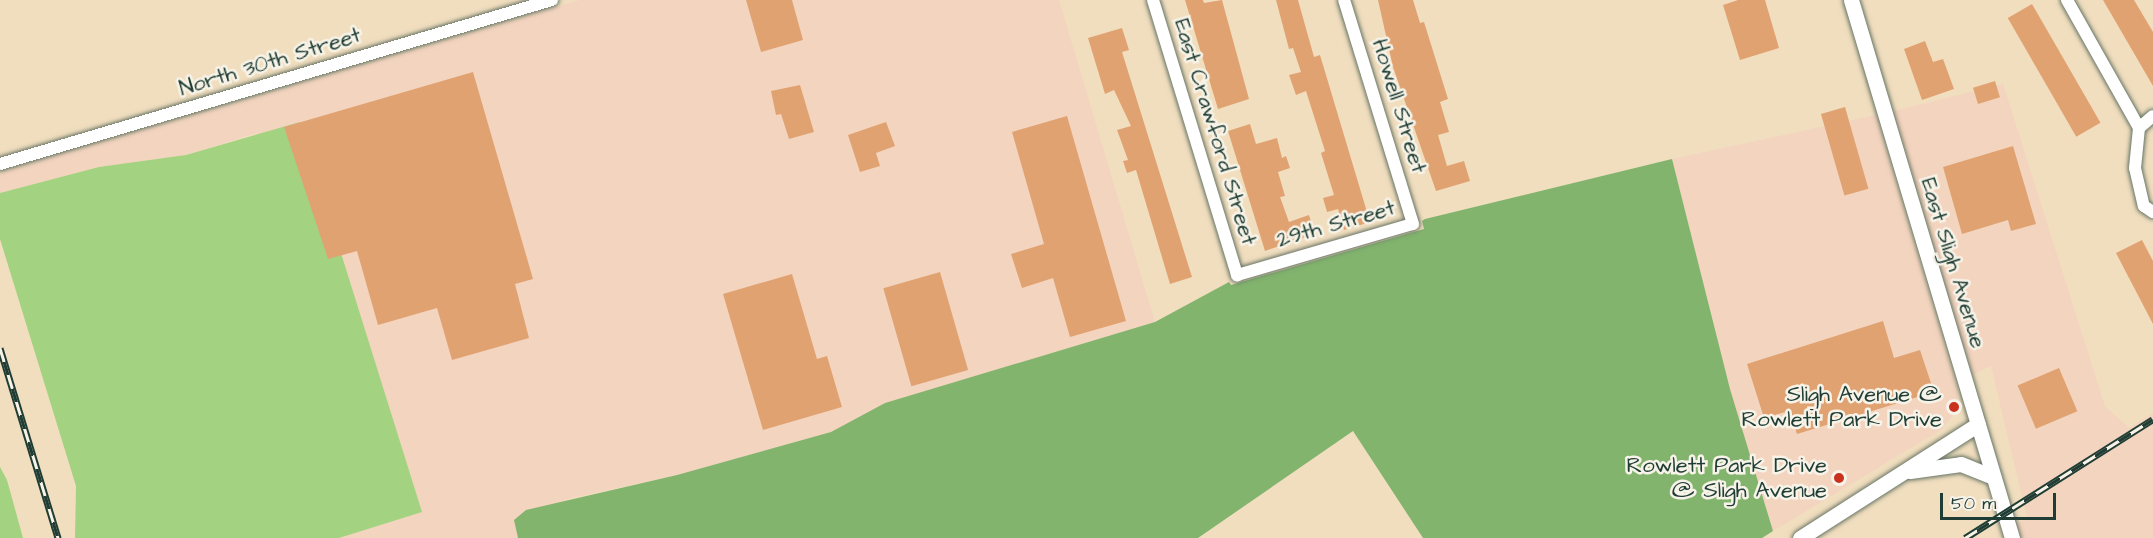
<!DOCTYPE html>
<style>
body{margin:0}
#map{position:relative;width:2153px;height:538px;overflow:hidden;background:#f1debf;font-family:"Architects Daughter",sans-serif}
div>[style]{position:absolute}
.built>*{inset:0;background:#f3d4bf}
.green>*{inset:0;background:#a3d280}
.forest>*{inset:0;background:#82b46e}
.building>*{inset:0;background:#e1a271;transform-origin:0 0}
.roads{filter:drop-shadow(0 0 2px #687565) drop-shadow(0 0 2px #687565)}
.minor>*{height:12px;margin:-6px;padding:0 6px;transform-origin:6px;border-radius:6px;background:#fff}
.tertiary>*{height:15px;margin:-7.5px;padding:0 7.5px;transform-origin:7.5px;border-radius:7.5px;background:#fff}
.rail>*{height:7px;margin-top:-3.5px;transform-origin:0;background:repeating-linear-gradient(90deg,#f7f3e8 0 14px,#1f3d34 0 28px);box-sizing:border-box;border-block:2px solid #1f3d34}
.dots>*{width:16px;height:16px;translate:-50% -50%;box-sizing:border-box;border:3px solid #f7f3e8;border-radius:50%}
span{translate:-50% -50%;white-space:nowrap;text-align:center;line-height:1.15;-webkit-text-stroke:5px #f7f3e8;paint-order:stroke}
.street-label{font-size:22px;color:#1f3d34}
.poi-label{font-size:22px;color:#1f3d34}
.right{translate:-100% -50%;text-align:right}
.scale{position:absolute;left:1940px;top:493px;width:116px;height:27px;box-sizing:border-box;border:3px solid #1f3d34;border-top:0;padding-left:8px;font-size:18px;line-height:21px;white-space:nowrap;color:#1f3d34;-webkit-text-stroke:4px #f7f3e8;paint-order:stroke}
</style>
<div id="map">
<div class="built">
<i style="clip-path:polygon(580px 0,1059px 0,1155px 322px,885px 403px,831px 432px,677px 475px,571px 498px,514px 520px,518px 538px,339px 538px,421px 512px,257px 133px,186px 155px,99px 167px,0 193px,0 172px)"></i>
<i style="clip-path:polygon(2003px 84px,2105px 406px,2129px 428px,2153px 413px,2153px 538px,2022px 538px,2018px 524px,2027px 518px,1991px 366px,1972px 375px,1894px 111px)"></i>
<i style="clip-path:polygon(1876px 115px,1957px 388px,1958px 409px,1941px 430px,1773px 531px,1730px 389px,1672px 159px)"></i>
</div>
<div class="green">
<i style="clip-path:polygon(300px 122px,422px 512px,339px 538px,75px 538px,76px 486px,0 239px,0 193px,99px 167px,186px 155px)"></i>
<i style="clip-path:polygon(0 467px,7px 480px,23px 538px,0 538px)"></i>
</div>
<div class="forest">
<i style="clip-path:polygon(1672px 159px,1730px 389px,1773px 531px,1762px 538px,1423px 538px,1353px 431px,1198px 538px,518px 538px,514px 520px,526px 510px,677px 475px,831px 432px,885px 403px,1155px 322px,1229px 282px,1231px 285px,1424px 229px,1422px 221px,1425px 219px)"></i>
</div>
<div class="building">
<i style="clip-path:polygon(746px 0,792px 0,803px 40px,761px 52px)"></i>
<i style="clip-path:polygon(1185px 0,1203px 0,1204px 3px,1222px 0,1249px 99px,1218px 109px)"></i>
<i style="clip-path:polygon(1276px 0,1298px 0,1314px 57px,1320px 55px,1370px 222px,1344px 230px,1338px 209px,1327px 212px,1323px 198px,1334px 195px,1321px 153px,1325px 151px,1306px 91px,1296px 95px,1289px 75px,1301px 72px,1293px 48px,1289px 49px)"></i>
<i style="clip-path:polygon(1378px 0,1413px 0,1420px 23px,1424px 22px,1448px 99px,1440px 102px,1449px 132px,1438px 135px,1447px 166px,1464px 161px,1470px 181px,1436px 191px,1393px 67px)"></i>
<i style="clip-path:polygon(1738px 0,1765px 0,1779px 48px,1740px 60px,1723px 5px)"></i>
<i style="clip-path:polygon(2103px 0,2134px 0,2153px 32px,2153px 86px)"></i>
<i style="left:2032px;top:4px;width:137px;height:28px;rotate:60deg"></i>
<i style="clip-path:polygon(1122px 28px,1129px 50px,1122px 52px,1192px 277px,1170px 284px,1136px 170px,1127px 173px,1123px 161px,1128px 160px,1117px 130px,1131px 126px,1114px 90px,1105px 94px,1088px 38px)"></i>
<i style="clip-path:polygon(1925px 41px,1933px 62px,1943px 59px,1954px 89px,1922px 100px,1904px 49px)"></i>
<i style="clip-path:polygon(473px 72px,533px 279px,515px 284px,529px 338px,452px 360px,437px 308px,378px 325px,357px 251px,328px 259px,284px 127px)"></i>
<i style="left:1995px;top:81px;width:17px;height:23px;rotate:73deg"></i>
<i style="clip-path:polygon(800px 85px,814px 132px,789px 139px,781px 114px,776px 115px,771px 91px)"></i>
<i style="left:1845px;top:107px;width:85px;height:25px;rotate:74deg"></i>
<i style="clip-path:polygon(1067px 116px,1126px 321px,1070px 337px,1053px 278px,1022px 288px,1011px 254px,1044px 244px,1012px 132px)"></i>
<i style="clip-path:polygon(886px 122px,895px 146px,876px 153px,880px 166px,860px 172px,848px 135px)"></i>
<i style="clip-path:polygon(1250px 124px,1256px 144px,1277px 138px,1282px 158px,1286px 156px,1290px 168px,1278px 172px,1285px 196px,1280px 197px,1289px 222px,1309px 215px,1315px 234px,1265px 251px,1228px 131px)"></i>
<i style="clip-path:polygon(2013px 146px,2036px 224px,2011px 231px,2008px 220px,1962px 234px,1943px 167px)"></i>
<i style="clip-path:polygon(2142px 240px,2153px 261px,2153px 324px,2116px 253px)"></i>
<i style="left:940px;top:272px;width:102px;height:59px;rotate:74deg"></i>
<i style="clip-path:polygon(792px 274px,817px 359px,827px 356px,842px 407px,763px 430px,723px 294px)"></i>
<i style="clip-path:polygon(1883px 321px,1894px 358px,1920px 350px,1934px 392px,1797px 434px,1789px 411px,1764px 418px,1747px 364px)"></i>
<i style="left:2059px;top:368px;width:47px;height:45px;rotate:67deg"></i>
</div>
<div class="roads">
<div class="minor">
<i style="left:1153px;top:0;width:288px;rotate:73deg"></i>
<i style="left:1237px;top:275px;width:183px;rotate:-16.2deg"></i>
<i style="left:1413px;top:224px;width:234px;rotate:-107.1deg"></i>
<i style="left:2067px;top:0;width:147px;rotate:60.6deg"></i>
<i style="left:2139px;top:128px;width:40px;rotate:95.7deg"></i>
<i style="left:2135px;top:168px;width:39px;rotate:77deg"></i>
<i style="left:2144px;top:206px;width:11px;rotate:34deg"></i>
<i style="left:2139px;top:128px;width:18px;rotate:-41deg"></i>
<i style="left:0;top:164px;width:576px;rotate:-16.55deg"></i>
</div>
<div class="tertiary">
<i style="left:1851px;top:0;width:562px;rotate:73.34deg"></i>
<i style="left:1910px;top:471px;width:51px;rotate:-7.8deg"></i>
<i style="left:1961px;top:464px;width:35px;rotate:22deg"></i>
<i style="left:1800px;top:538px;width:211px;rotate:-32.6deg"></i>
</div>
</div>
<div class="rail">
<i style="left:0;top:348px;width:199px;rotate:73deg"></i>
<i style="left:1965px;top:538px;width:222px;rotate:-32.3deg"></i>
</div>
<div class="dots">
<i style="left:1954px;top:407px;background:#c8321e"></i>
<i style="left:1839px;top:478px;background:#c8321e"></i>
</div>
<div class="street-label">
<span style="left:270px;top:62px;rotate:-17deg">North 30th Street</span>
<span style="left:1399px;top:106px;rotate:73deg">Howell Street</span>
<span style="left:1215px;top:132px;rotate:73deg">East Crawford Street</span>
<span style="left:1336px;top:224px;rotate:-16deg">29th Street</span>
<span style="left:1953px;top:263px;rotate:73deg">East Sligh Avenue</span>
</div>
<div class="poi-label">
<span class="right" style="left:1942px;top:407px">Sligh Avenue @<br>Rowlett Park Drive</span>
<span class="right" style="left:1827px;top:478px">Rowlett Park Drive<br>@ Sligh Avenue</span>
</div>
<div class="scale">50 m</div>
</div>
